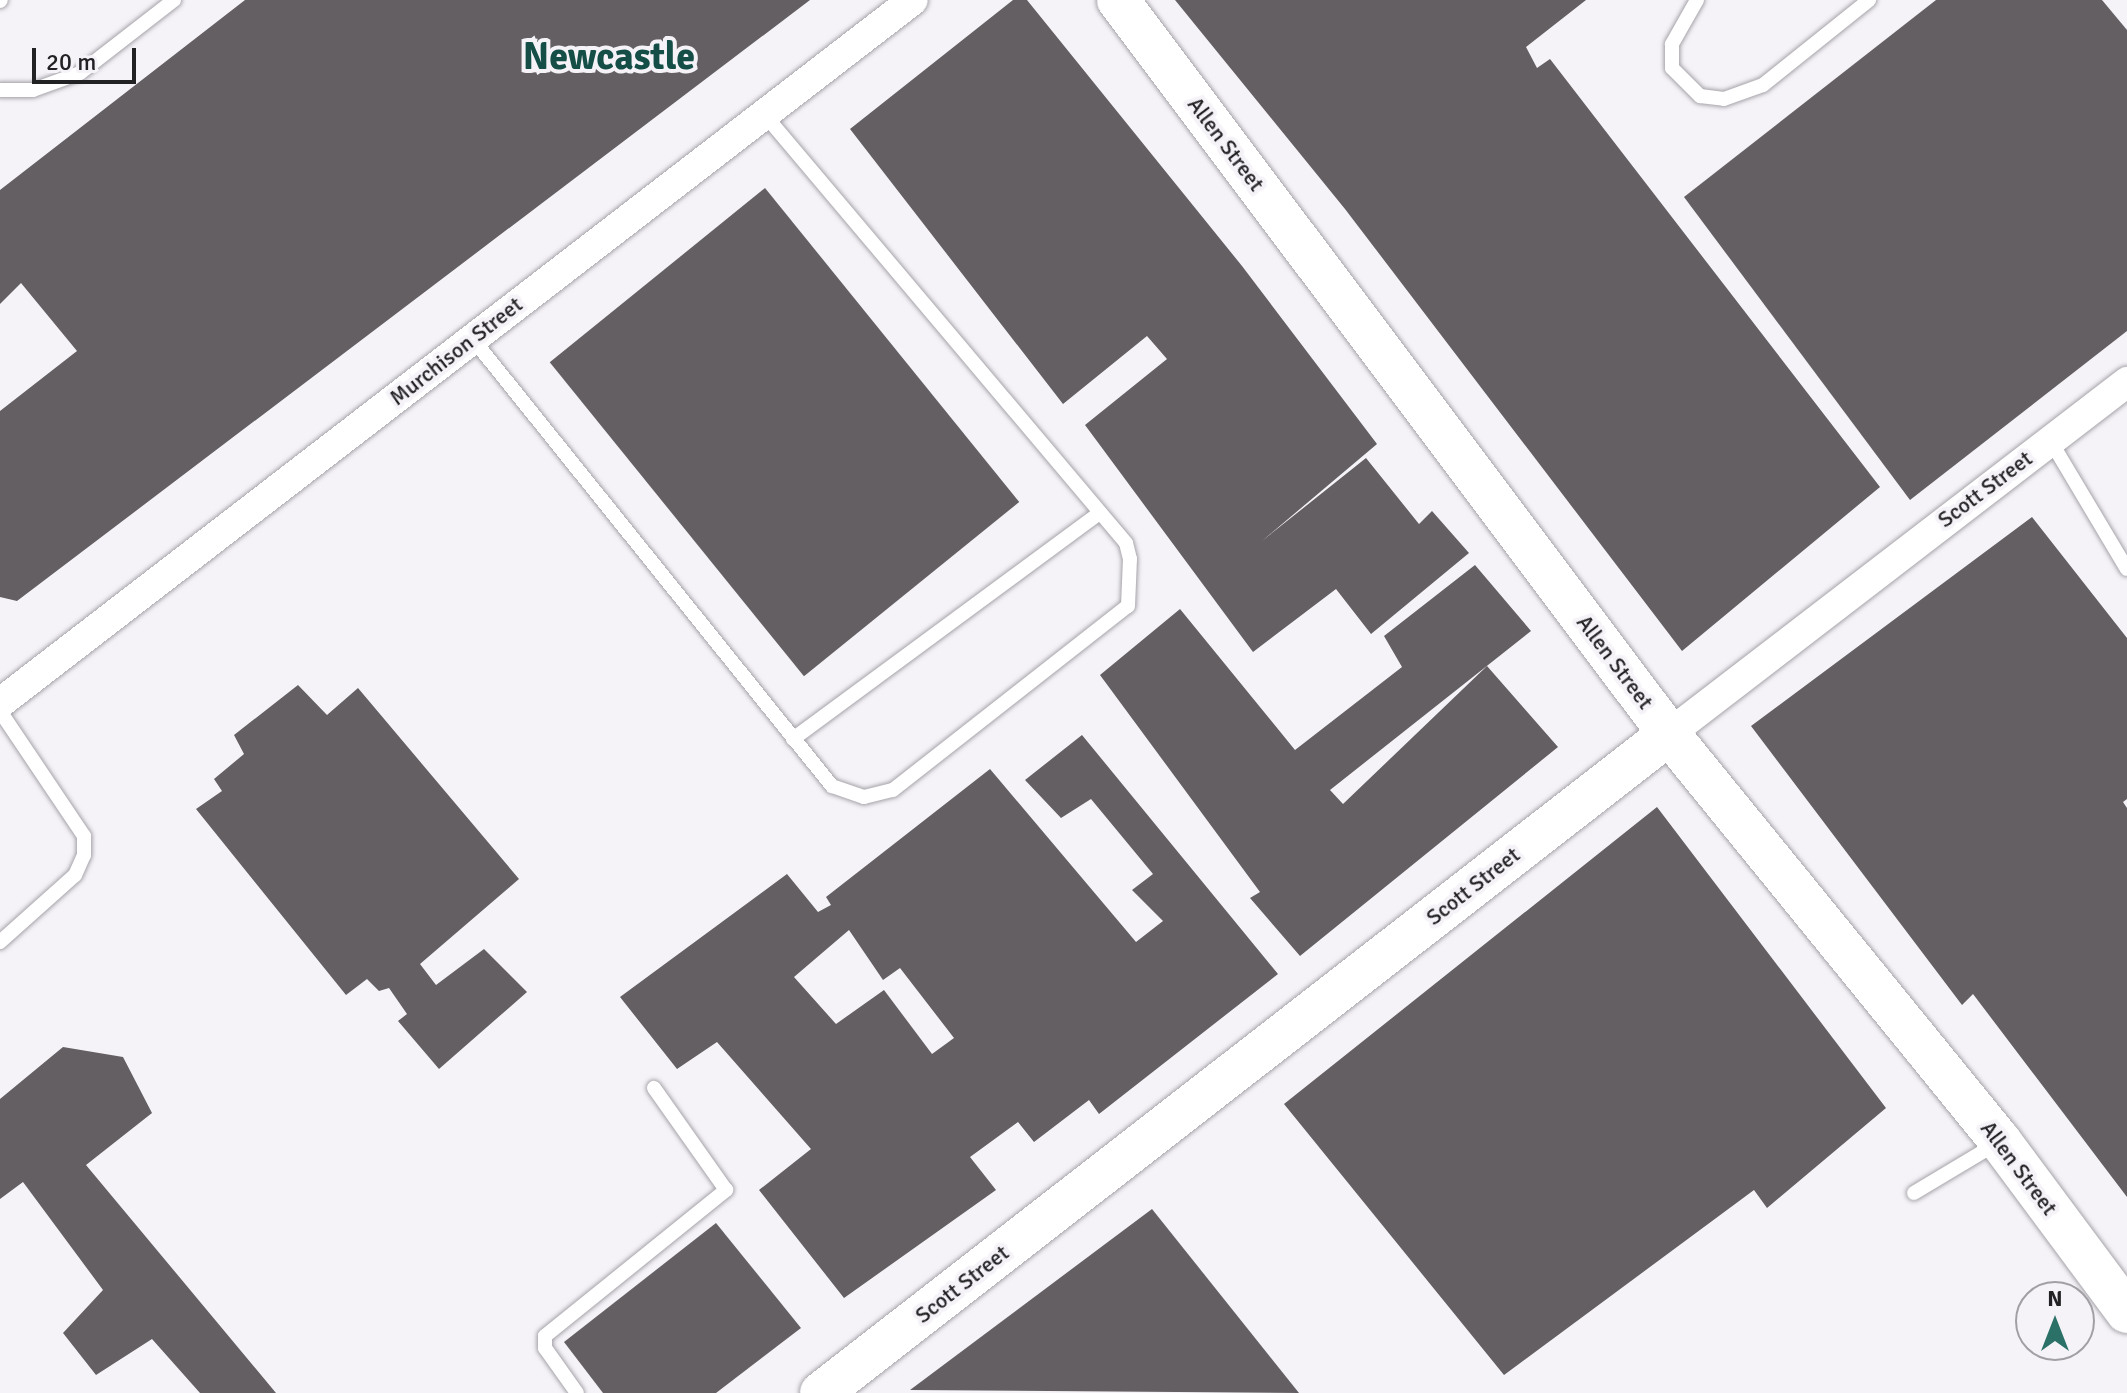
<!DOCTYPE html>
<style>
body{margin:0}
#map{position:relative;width:2127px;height:1393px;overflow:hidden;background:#f5f3f8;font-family:Signika,sans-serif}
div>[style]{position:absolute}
.building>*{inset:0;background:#635f62;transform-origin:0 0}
.roads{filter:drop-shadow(0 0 2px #a6a3a9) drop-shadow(0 0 2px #a6a3a9)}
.lane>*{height:14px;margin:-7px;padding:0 7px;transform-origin:7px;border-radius:7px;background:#fff}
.street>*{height:30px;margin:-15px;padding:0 15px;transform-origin:15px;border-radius:15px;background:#fff}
.secondary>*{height:42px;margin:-21px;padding:0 21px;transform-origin:21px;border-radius:21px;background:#fff}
span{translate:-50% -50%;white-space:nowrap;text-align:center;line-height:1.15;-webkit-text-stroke:8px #f5f3f8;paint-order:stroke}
.street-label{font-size:22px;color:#222123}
.town-label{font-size:38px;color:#154e46;font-weight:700}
.north{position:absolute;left:2015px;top:1281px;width:80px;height:80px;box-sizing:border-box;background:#f5f3f8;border:2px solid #a19fa3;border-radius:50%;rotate:0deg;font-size:22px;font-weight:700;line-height:32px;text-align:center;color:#222123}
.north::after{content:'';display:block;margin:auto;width:28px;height:36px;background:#2c7167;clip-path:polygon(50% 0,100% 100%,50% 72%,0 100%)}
.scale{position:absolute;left:32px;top:48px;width:104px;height:36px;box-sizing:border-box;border:4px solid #222123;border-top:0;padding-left:10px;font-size:24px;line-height:28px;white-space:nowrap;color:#222123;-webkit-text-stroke:6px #f5f3f8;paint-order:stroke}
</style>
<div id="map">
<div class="building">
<i style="clip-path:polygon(245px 0,810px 0,17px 601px,0 597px,0 411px,77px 351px,21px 283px,0 304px,0 190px)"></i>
<i style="clip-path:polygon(1013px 0,1027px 0,1242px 266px,1377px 444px,1262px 541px,1366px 458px,1419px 524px,1432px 511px,1469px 553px,1371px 634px,1336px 589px,1253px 652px,1085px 425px,1167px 359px,1147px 336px,1063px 404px,850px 129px)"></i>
<i style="clip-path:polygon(1175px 0,1586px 0,1526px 47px,1537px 68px,1550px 59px,1880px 487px,1682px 651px,1345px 209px)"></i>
<i style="clip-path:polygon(1936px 0,2102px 0,2127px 30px,2127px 331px,1910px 500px,1684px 197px)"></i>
<i style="left:765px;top:188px;width:404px;height:277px;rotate:51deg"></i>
<i style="clip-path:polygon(2032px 517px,2127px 638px,2127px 799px,2123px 802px,2127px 808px,2127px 1197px,1973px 994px,1962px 1005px,1751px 726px)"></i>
<i style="clip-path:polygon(1475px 565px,1531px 631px,1330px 790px,1343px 804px,1487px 666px,1558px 747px,1300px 956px,1250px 898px,1260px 892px,1100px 675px,1180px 609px,1295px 750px,1402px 667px,1384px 636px)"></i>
<i style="clip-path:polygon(298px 685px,327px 715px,358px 688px,519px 879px,420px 964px,436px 985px,484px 949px,527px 992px,439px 1069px,398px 1021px,407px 1014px,389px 988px,379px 991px,367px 979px,346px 995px,196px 809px,222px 791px,214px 779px,244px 754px,234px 735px)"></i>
<i style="clip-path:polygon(evenodd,1082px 735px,1278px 974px,1099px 1114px,1089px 1100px,1034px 1142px,1018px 1122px,970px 1157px,996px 1190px,844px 1298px,759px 1190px,811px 1149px,717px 1042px,677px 1069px,620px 997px,787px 874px,818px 912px,831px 905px,826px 897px,990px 769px,1136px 942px,1163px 921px,1132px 890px,1153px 874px,1091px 799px,1061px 818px,1025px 780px,1082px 735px,849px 930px,883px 980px,900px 968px,954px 1038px,932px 1054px,884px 990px,836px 1024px,794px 977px,849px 930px)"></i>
<i style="clip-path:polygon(1657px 807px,1886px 1108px,1767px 1208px,1754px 1190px,1504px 1375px,1284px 1104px)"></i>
<i style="clip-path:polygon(63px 1047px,123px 1057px,152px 1113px,86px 1165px,276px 1393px,200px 1393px,152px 1339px,96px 1375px,63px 1333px,103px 1290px,23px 1182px,0 1199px,0 1099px)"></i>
<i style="clip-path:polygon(1152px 1209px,1299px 1393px,910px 1390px)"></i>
<i style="clip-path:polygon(716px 1223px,801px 1328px,716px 1393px,603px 1393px,564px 1342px)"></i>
</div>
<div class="roads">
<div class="lane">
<i style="left:1697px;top:0;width:51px;rotate:119.6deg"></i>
<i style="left:1672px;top:44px;width:24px;rotate:90deg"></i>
<i style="left:1672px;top:68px;width:40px;rotate:45deg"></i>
<i style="left:1700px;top:96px;width:24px;rotate:7deg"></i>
<i style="left:1724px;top:99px;width:41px;rotate:-19.7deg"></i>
<i style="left:1763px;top:85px;width:136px;rotate:-38.7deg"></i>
<i style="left:0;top:1px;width:1px;rotate:-45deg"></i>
<i style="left:0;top:90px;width:33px"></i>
<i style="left:33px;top:90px;width:50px;rotate:-19.9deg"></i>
<i style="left:80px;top:73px;width:119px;rotate:-37.8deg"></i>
<i style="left:472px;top:338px;width:575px;rotate:51.22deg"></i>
<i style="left:832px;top:786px;width:34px;rotate:19deg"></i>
<i style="left:864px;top:797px;width:30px;rotate:-14deg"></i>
<i style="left:893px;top:790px;width:298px;rotate:-38.1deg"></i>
<i style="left:1128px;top:606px;width:47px;rotate:-87.6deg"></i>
<i style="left:1130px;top:559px;width:16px;rotate:-104deg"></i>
<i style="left:1126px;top:543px;width:561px;rotate:-130.16deg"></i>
<i style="left:2050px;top:440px;width:150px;rotate:59.2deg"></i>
<i style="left:0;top:711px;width:151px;rotate:56.1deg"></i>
<i style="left:84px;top:836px;width:19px;rotate:90deg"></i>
<i style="left:84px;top:855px;width:22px;rotate:114deg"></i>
<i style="left:75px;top:875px;width:101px;rotate:138.2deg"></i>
<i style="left:793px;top:739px;width:381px;rotate:-36.4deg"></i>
<i style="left:1914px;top:1193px;width:96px;rotate:-30.9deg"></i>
<i style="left:577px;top:1393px;width:55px;rotate:-125.4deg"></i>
<i style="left:545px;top:1348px;width:12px;rotate:-90deg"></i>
<i style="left:545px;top:1336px;width:233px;rotate:-38.9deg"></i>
<i style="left:726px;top:1190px;width:125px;rotate:-125.2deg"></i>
</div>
<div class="street">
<i style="left:0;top:703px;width:1152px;rotate:-37.6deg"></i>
<i style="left:1669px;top:734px;width:578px;rotate:-37.54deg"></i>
</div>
<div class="secondary">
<i style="left:1118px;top:0;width:918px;rotate:53.11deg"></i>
<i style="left:1669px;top:734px;width:525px;rotate:50.88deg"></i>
<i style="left:2000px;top:1141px;width:213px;rotate:53.4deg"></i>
<i style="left:821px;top:1393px;width:1074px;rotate:-37.85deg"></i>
</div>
</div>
<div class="street-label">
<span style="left:1226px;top:144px;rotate:53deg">Allen Street</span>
<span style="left:456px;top:351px;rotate:-38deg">Murchison Street</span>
<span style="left:1985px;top:489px;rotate:-37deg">Scott Street</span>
<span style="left:1615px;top:662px;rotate:53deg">Allen Street</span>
<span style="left:1473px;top:886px;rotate:-38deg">Scott Street</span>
<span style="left:2019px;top:1168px;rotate:53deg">Allen Street</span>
<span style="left:962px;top:1284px;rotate:-38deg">Scott Street</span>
</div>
<div class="town-label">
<span style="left:609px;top:57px">Newcastle</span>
</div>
<div class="north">N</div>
<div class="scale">20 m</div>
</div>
